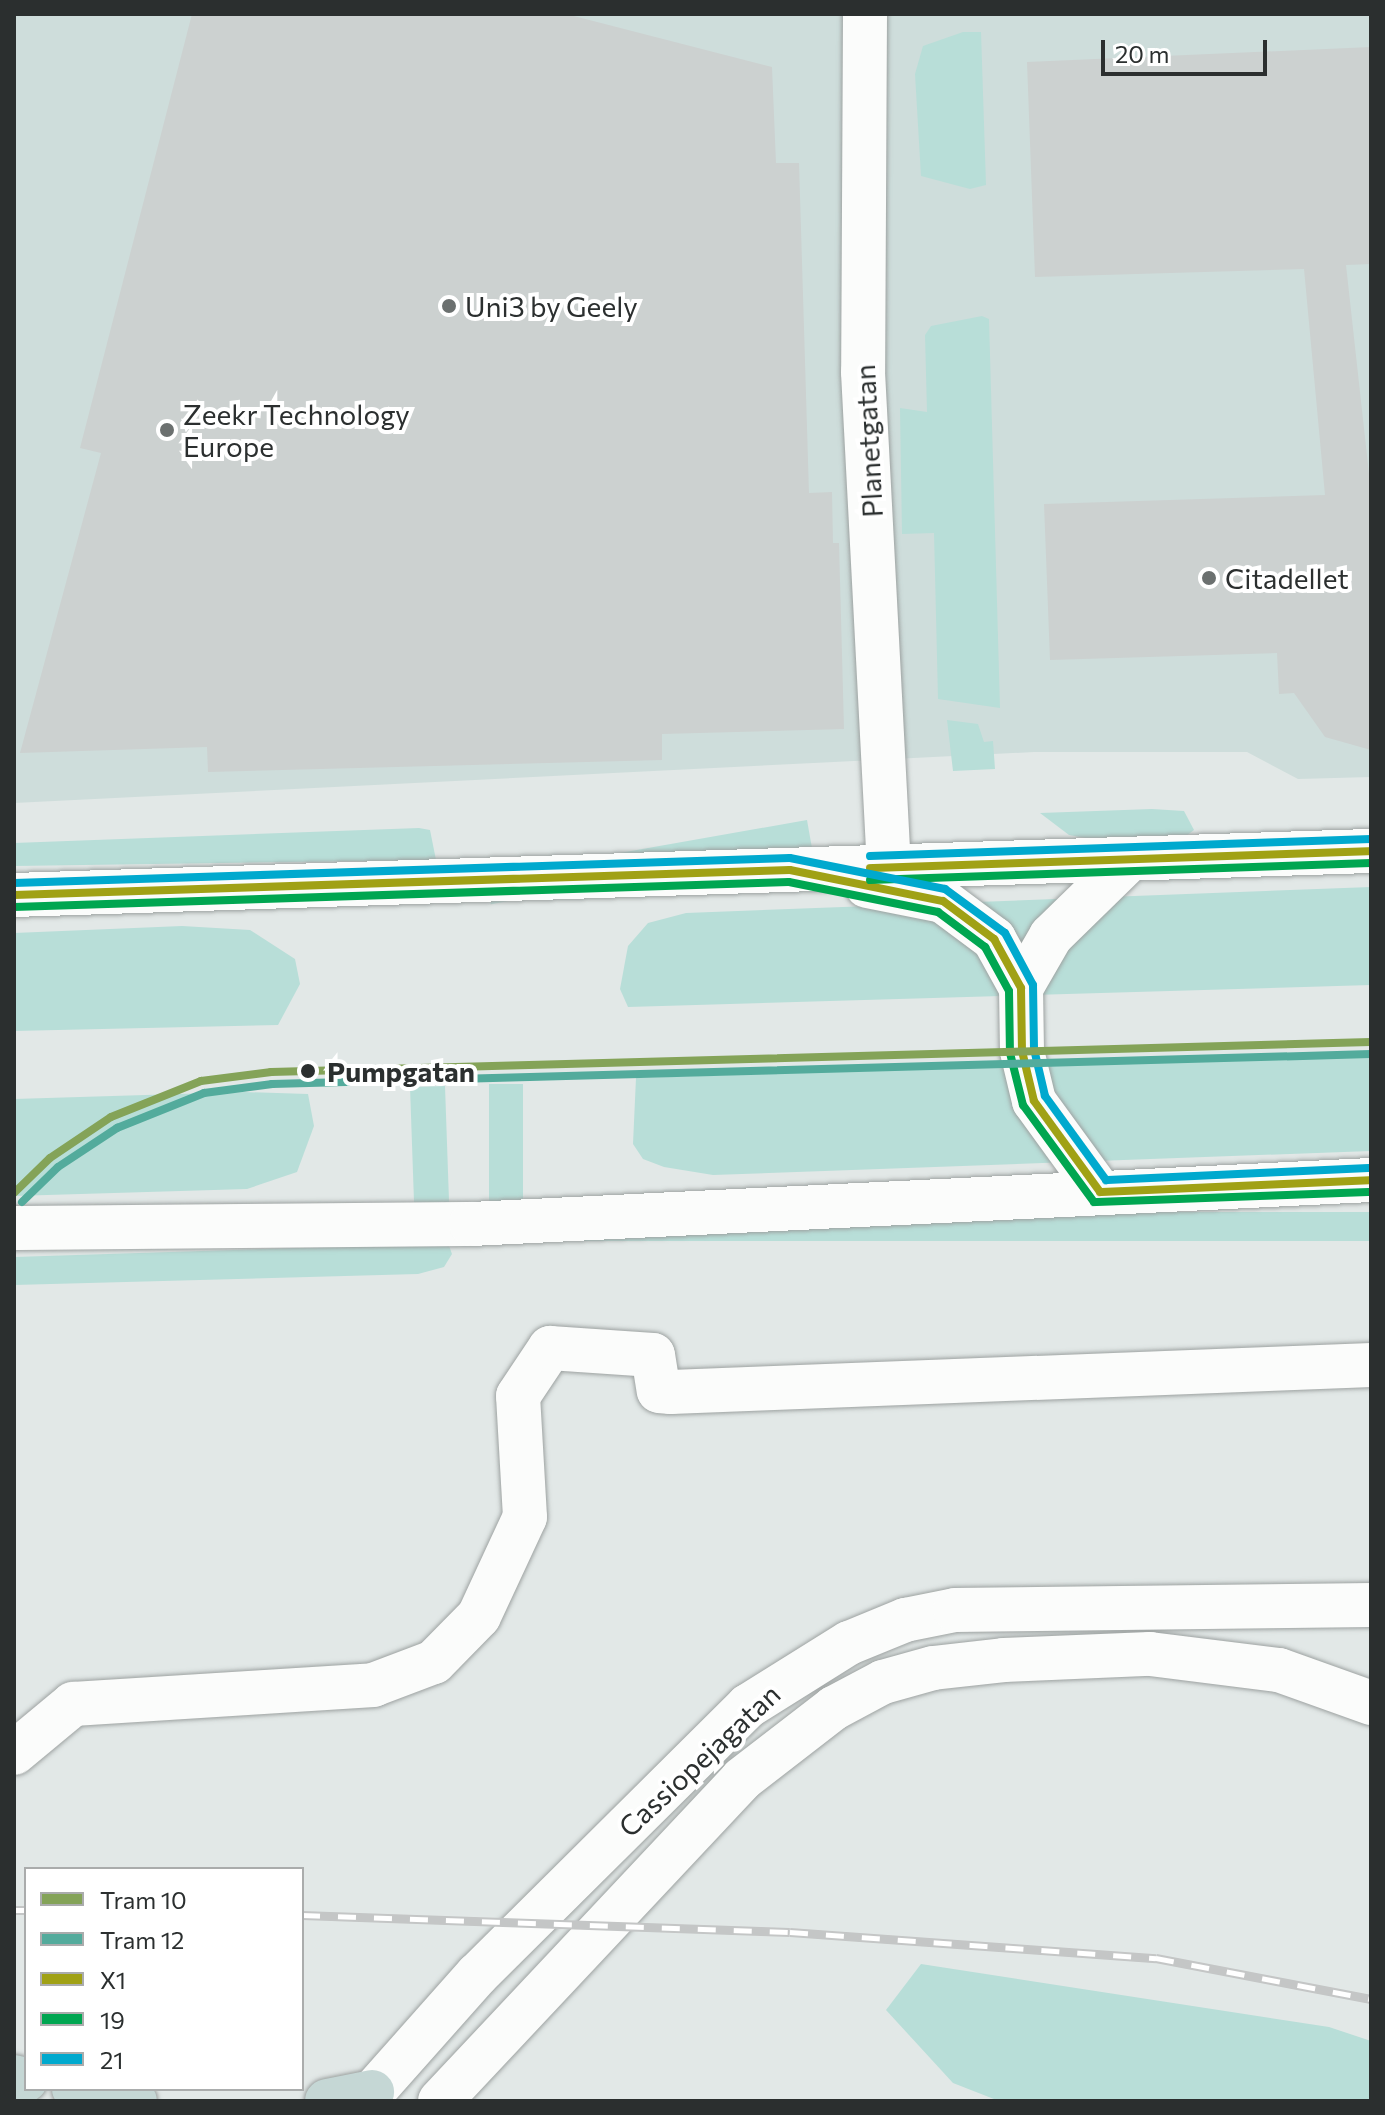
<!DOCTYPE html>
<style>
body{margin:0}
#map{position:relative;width:1385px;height:2115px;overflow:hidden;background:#e2e8e7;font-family:Commissioner,sans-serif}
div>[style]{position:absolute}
.built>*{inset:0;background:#cedddb}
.green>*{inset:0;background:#b8ded8;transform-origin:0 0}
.building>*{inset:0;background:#ccd1d0}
.roads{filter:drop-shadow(0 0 2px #9da2a1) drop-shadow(0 0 2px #9da2a1)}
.minor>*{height:44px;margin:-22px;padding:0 22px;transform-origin:22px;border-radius:22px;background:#fbfcfb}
.highway>*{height:44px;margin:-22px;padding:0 22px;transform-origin:22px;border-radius:22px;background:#c5d7d5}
.rail>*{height:9px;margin-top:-4.5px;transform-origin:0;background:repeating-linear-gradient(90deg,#fff 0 18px,#c4c6c6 0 36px);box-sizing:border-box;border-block:2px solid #c4c6c6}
.bus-1>*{height:8px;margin:-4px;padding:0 4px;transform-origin:4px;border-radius:4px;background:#a0a115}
.bus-2>*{height:8px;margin:-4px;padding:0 4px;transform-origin:4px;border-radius:4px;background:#00a651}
.bus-3>*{height:8px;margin:-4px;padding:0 4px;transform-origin:4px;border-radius:4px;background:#00a9ce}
.tram-1>*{height:8px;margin:-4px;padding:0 4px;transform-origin:4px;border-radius:4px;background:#84a358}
.tram-2>*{height:8px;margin:-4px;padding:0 4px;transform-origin:4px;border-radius:4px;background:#53ab9c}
.dots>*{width:22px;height:22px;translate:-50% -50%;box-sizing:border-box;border:4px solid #fff;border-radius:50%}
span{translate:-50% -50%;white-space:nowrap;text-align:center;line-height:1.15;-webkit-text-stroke:8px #fff;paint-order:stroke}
.poi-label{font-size:28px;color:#2b2f2f}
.left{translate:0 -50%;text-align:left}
.street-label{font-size:28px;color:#2b2f2f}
.stop-label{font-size:28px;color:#2b2f2f;font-weight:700}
.frame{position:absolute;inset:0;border:16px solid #2b2f2f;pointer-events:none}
.legend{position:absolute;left:24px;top:1867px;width:280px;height:224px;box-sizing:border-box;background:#fff;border:2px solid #aaacac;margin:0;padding:10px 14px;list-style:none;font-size:24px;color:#2b2f2f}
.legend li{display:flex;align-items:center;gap:16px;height:40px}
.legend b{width:40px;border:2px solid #aaacac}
.scale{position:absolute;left:1101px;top:40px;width:166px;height:36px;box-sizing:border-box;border:4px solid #2b2f2f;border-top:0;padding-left:10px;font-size:24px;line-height:28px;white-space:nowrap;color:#2b2f2f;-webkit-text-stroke:6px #fff;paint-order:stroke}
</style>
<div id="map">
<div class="built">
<i style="clip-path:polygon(14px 14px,1371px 14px,1371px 777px,1298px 779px,1247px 752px,1034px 752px,14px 803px)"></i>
</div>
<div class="green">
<i style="clip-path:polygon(963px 32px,981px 32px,986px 185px,970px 189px,921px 176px,915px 74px,923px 46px)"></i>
<i style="clip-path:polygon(982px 316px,989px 319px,1000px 708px,938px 699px,934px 533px,902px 534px,900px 408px,927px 412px,925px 335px,931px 326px)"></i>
<i style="clip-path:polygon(947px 720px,978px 724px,984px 742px,993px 741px,995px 769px,953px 771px)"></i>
<i style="clip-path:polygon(1152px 809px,1184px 811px,1194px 830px,1186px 836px,1091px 839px,1069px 835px,1040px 813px)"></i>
<i style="left:807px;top:820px;width:28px;height:326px;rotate:80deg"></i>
<i style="clip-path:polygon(419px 828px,430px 830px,436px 860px,14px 866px,14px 843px)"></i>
<i style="clip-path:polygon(1371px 887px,1371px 985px,628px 1007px,620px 989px,628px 946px,648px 923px,686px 913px)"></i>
<i style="clip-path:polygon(182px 926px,250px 930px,295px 959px,300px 984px,278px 1025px,14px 1031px,14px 933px)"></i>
<i style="clip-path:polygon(1371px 1055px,1371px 1151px,713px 1175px,664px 1167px,643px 1159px,633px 1144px,636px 1078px)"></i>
<i style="left:489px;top:1084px;width:34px;height:120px"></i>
<i style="left:445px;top:1086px;width:119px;height:35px;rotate:88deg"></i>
<i style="clip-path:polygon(244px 1092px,308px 1094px,314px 1126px,297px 1172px,247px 1189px,14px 1196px,14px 1099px)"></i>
<i style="left:1371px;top:1212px;width:29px;height:876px;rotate:90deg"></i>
<i style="clip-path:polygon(448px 1243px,452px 1254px,444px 1267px,418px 1274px,14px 1285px,14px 1257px)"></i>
<i style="clip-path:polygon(921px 1964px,1329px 2027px,1371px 2041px,1371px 2101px,999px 2101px,953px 2083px,886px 2010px)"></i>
</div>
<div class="building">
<i style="clip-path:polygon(192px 14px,566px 14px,772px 67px,776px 163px,799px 163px,809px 493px,832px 492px,833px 543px,839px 543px,844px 729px,662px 734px,662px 760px,208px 772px,207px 747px,20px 753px,101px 453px,80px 448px)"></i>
<i style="clip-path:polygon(1371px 47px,1371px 264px,1346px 265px,1371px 492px,1371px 750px,1325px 737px,1294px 693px,1279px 694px,1277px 653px,1050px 660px,1044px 504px,1325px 495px,1304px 269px,1035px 277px,1027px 62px)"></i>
</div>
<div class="roads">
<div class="minor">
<i style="left:865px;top:14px;width:358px;rotate:90.3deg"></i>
<i style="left:863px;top:372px;width:496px;rotate:87deg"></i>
<i style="left:867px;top:886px;width:77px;rotate:11.2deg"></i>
<i style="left:943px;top:901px;width:64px;rotate:36.7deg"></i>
<i style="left:994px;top:939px;width:56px;rotate:61.1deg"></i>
<i style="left:14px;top:895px;width:1358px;rotate:-1.86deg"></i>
<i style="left:1100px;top:1192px;width:112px;rotate:-126deg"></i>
<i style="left:1034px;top:1101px;width:51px;rotate:-103.5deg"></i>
<i style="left:1022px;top:1051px;width:63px;rotate:-90.9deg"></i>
<i style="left:1021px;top:988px;width:60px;rotate:-60deg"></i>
<i style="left:1051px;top:936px;width:109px;rotate:-44.3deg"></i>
<i style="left:14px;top:1228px;width:457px;rotate:-0.5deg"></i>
<i style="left:471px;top:1224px;width:901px;rotate:-2.8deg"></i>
<i style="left:14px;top:1753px;width:77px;rotate:-39.7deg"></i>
<i style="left:73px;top:1704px;width:301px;rotate:-3.6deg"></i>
<i style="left:373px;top:1685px;width:65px;rotate:-20.7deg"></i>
<i style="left:434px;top:1662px;width:64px;rotate:-45.6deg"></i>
<i style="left:479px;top:1616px;width:109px;rotate:-65.1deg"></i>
<i style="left:525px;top:1517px;width:121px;rotate:-93.3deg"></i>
<i style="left:518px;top:1396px;width:58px;rotate:-56.3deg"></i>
<i style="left:550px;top:1348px;width:103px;rotate:3.9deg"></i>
<i style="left:653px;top:1355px;width:36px;rotate:81deg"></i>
<i style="left:659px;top:1391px;width:12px;rotate:5deg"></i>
<i style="left:671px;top:1392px;width:701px;rotate:-2.21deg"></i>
<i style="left:365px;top:2101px;width:169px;rotate:-48.4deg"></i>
<i style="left:477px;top:1975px;width:382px;rotate:-44.8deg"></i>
<i style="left:748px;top:1706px;width:119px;rotate:-32deg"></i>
<i style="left:849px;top:1643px;width:61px;rotate:-22.3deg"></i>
<i style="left:905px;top:1620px;width:51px;rotate:-11.3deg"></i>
<i style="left:955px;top:1610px;width:416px;rotate:-0.7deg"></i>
<i style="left:440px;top:2101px;width:441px;rotate:-46.8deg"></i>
<i style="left:742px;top:1779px;width:116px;rotate:-37.7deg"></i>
<i style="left:834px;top:1708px;width:55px;rotate:-28deg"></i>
<i style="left:883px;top:1682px;width:52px;rotate:-15.6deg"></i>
<i style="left:933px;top:1668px;width:71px;rotate:-6.4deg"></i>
<i style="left:1004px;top:1660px;width:146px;rotate:-2.4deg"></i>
<i style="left:1150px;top:1654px;width:130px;rotate:7.1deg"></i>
<i style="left:1279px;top:1670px;width:98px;rotate:19.7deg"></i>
</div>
<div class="highway">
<i style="left:14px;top:2077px;width:12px;rotate:14deg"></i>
<i style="left:74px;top:2089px;width:62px;rotate:11.1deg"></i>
<i style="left:327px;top:2101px;width:46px;rotate:-11.3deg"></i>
</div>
</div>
<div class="rail">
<i style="left:14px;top:1910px;width:12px"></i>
<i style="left:302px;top:1915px;width:488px;rotate:2deg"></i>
<i style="left:790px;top:1932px;width:367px;rotate:4.1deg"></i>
<i style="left:1156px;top:1958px;width:219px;rotate:10.8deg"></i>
</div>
<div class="bus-1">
<i style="left:870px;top:868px;width:501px;rotate:-1.94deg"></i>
<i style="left:14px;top:895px;width:776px;rotate:-1.85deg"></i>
<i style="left:790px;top:870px;width:156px;rotate:11.5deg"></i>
<i style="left:943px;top:901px;width:64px;rotate:36.7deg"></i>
<i style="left:994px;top:939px;width:56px;rotate:61.1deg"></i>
<i style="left:1021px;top:988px;width:63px;rotate:89.1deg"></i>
<i style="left:1022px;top:1051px;width:51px;rotate:76.5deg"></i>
<i style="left:1034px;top:1101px;width:112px;rotate:54deg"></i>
<i style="left:1100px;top:1192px;width:271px;rotate:-2.5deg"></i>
</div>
<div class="bus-2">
<i style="left:870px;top:880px;width:501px;rotate:-1.94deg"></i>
<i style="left:14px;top:907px;width:775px;rotate:-1.85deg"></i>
<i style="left:789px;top:882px;width:152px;rotate:11.4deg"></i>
<i style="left:938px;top:912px;width:59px;rotate:36.7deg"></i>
<i style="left:985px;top:947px;width:50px;rotate:61.4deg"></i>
<i style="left:1009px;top:991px;width:62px;rotate:89.1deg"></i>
<i style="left:1010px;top:1053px;width:54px;rotate:76deg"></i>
<i style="left:1023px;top:1105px;width:120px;rotate:53.8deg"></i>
<i style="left:1094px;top:1202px;width:277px;rotate:-2.1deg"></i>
</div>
<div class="bus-3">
<i style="left:870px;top:856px;width:501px;rotate:-1.94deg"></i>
<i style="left:14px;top:883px;width:776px;rotate:-1.85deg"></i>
<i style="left:790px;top:858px;width:158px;rotate:11.3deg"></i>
<i style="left:945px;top:889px;width:74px;rotate:36.3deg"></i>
<i style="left:1005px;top:933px;width:59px;rotate:61.7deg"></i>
<i style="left:1033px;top:985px;width:64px;rotate:89.1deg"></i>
<i style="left:1034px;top:1049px;width:48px;rotate:76.8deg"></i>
<i style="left:1045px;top:1096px;width:104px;rotate:54deg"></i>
<i style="left:1106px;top:1180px;width:264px;rotate:-2.6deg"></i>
</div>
<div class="tram-1">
<i style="left:14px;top:1193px;width:50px;rotate:-44.2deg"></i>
<i style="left:50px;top:1158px;width:73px;rotate:-33.9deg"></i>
<i style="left:111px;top:1117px;width:97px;rotate:-21.8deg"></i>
<i style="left:201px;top:1081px;width:71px;rotate:-7.3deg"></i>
<i style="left:271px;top:1072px;width:1100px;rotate:-1.56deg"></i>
</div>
<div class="tram-2">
<i style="left:22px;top:1202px;width:50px;rotate:-44.2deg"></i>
<i style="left:58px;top:1167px;width:71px;rotate:-33.5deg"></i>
<i style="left:117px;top:1128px;width:94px;rotate:-21.9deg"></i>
<i style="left:204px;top:1093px;width:69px;rotate:-7.5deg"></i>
<i style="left:272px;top:1084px;width:1099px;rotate:-1.56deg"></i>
</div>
<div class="dots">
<i style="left:449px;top:306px;background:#6b706f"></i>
<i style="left:167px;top:430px;background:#6b706f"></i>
<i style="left:1209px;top:578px;background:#6b706f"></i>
<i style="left:308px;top:1071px;background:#2b2f2f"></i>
</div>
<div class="poi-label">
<span class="left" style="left:465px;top:306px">Uni3 by Geely</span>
<span class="left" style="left:183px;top:430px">Zeekr Technology<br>Europe</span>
<span class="left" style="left:1225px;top:578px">Citadellet</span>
</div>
<div class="street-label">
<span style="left:868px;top:441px;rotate:-93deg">Planetgatan</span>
<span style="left:699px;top:1760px;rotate:-43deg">Cassiopejagatan</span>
</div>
<div class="stop-label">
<span class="left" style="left:327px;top:1071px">Pumpgatan</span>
</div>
<div class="frame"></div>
<ul class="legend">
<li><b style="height:10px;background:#84a358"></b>Tram 10</li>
<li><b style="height:10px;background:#53ab9c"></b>Tram 12</li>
<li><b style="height:10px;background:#a0a115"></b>X1</li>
<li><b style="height:10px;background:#00a651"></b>19</li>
<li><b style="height:10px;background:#00a9ce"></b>21</li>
</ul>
<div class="scale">20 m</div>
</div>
